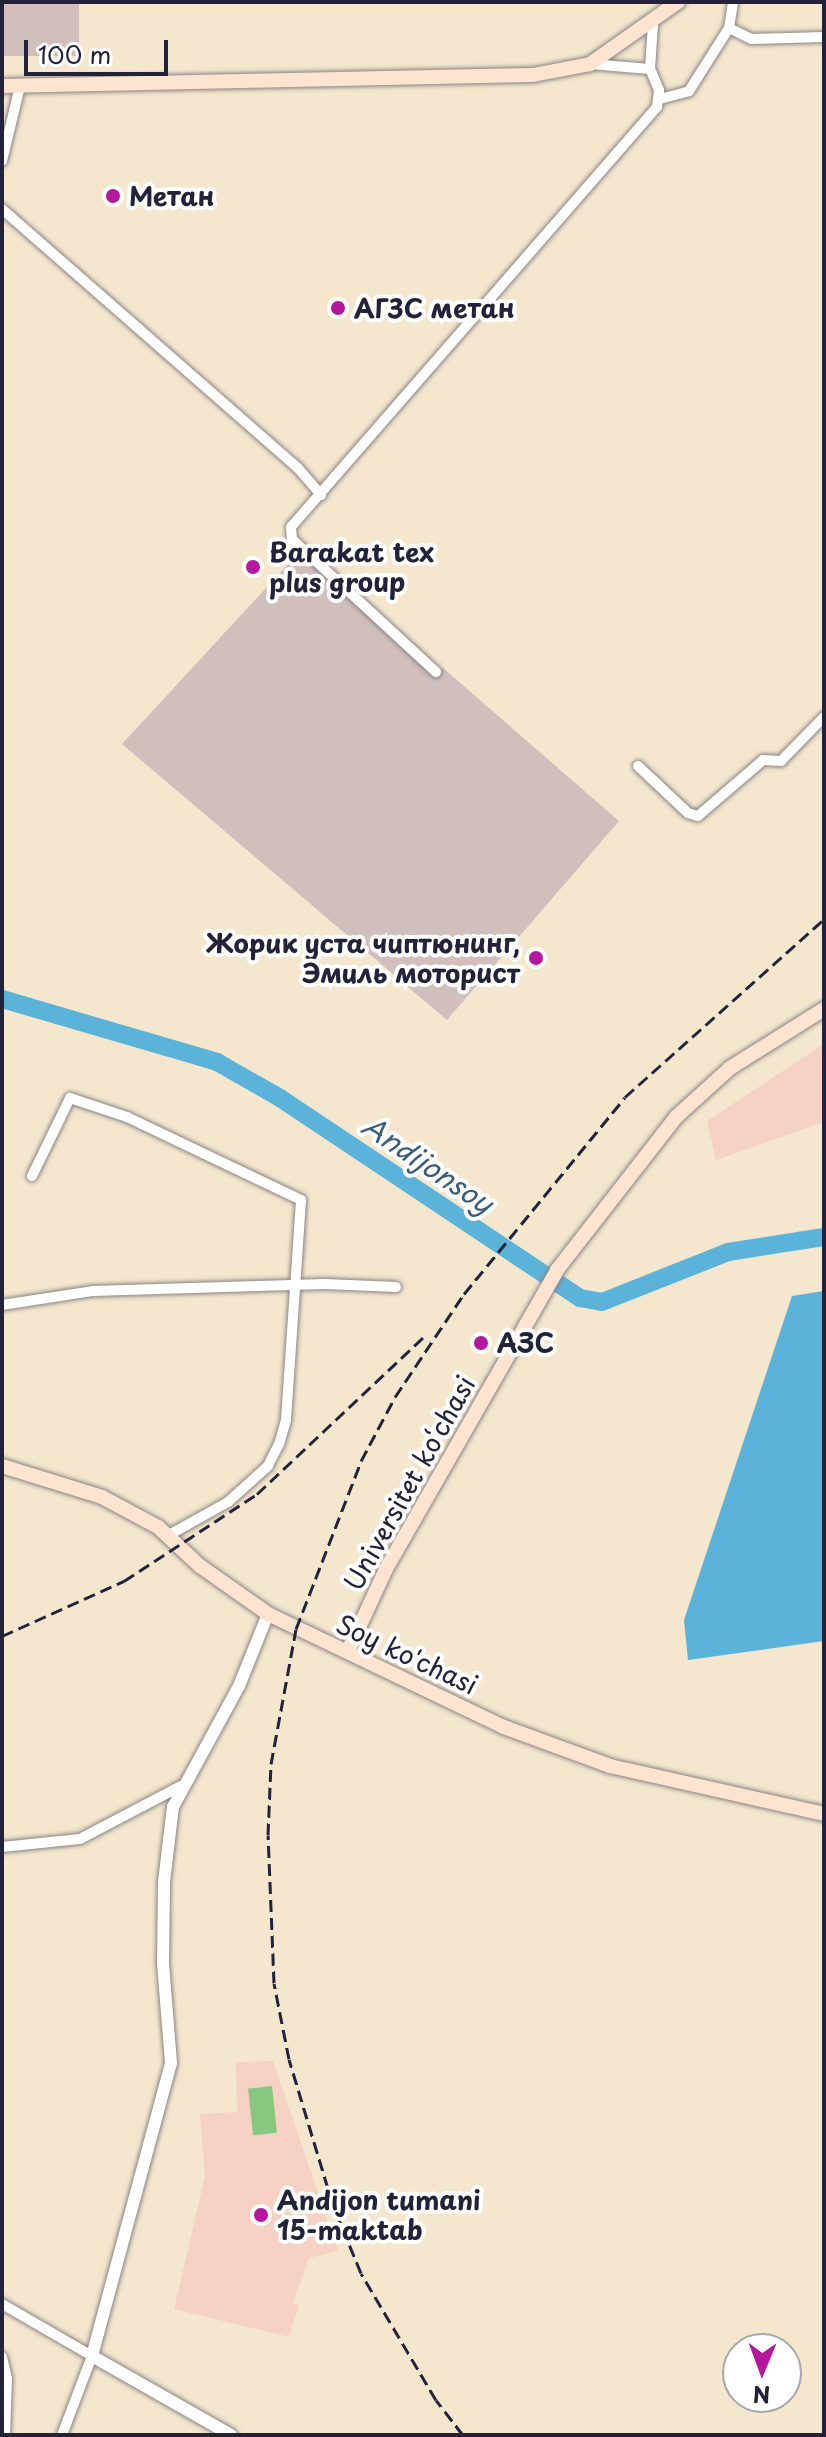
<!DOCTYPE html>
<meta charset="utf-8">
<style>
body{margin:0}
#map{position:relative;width:826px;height:2437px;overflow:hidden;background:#f4e7ce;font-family:"Playpen Sans",sans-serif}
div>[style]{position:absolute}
.built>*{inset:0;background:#f6d2c4}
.industrial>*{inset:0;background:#d1bfbe;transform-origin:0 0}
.green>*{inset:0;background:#88c77f;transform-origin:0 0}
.water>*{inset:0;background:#5cb3d9}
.river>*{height:18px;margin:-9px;padding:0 9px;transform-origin:9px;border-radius:9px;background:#5cb3d9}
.roads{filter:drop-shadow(0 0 2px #8b8484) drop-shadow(0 0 2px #8b8484)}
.minor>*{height:10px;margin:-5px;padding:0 5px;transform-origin:5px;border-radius:5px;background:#fff}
.tertiary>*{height:12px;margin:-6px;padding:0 6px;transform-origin:6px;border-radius:6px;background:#fff}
.secondary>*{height:14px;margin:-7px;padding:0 7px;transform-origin:7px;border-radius:7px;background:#fde4d0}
.rail>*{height:3px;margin-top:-1.5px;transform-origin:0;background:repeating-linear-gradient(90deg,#22223b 0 12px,transparent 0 18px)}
.dots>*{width:22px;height:22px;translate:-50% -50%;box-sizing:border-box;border:4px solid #fff;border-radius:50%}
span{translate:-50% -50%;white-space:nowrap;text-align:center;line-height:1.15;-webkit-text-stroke:8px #fff;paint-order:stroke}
.poi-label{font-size:26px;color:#22223b;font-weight:700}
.left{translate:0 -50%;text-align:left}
.right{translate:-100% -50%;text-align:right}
.street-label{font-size:26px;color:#22223b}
.water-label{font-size:28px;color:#395c7a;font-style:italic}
.frame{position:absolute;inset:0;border:4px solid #22223b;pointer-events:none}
.north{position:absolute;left:722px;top:2333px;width:80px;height:80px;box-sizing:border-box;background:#fff;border:2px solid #a7a7b1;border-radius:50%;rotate:181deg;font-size:22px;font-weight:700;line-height:32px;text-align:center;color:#22223b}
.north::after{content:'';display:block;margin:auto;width:28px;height:36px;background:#b5179e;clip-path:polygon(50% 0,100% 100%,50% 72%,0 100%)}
.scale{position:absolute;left:24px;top:40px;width:144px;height:36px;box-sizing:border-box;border:4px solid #22223b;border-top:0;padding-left:10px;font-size:24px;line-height:28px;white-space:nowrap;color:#22223b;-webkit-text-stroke:6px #fff;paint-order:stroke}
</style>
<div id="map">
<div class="built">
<i style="clip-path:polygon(824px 1044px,824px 1122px,716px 1160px,707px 1121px)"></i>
<i style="clip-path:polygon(273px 2061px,338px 2251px,309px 2258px,293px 2303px,299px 2305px,289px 2337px,174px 2309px,205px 2176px,200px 2114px,237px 2112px,236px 2062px)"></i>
</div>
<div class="industrial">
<i style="left:2px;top:2px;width:77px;height:54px"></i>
<i style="clip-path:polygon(301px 550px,438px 674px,443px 668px,619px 821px,447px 1020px,122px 744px)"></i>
</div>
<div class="green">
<i style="left:272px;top:2086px;width:47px;height:24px;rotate:84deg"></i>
</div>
<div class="water">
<i style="clip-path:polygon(824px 1291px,824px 1641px,688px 1660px,684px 1620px,792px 1296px)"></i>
</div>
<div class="river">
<i style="left:2px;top:999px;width:224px;rotate:16.3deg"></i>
<i style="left:217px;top:1062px;width:73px;rotate:29.7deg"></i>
<i style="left:280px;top:1098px;width:361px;rotate:33.7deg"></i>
<i style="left:580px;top:1298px;width:22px;rotate:10deg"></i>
<i style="left:602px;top:1302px;width:136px;rotate:-21.6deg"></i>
<i style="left:728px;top:1252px;width:97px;rotate:-8.9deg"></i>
</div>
<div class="roads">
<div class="minor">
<i style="left:729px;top:28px;width:25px;rotate:26deg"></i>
<i style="left:752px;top:39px;width:72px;rotate:-1.6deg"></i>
<i style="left:590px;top:64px;width:60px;rotate:4.8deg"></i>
<i style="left:660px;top:99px;width:30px;rotate:-15deg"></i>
<i style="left:689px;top:91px;width:75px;rotate:-57.6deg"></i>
<i style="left:729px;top:28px;width:26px;rotate:-81deg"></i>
<i style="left:2px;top:161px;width:77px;rotate:-76.5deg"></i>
<i style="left:2px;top:209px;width:392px;rotate:41.2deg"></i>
<i style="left:297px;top:467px;width:37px;rotate:49deg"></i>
<i style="left:436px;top:672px;width:196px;rotate:-137.3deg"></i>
<i style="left:292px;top:539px;width:12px;rotate:-95deg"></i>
<i style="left:291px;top:527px;width:557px;rotate:-48.93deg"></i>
<i style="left:657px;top:107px;width:17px;rotate:-83deg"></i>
<i style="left:659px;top:90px;width:23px;rotate:-113deg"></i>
<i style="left:650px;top:69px;width:45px;rotate:-86.2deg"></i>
<i style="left:638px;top:766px;width:69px;rotate:43.2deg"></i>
<i style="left:688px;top:813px;width:10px;rotate:17deg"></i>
<i style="left:698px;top:816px;width:86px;rotate:-40.7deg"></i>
<i style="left:763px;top:760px;width:18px;rotate:3deg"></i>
<i style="left:781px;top:761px;width:62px;rotate:-45.7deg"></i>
<i style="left:32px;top:1176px;width:87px;rotate:-64deg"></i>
<i style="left:70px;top:1098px;width:60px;rotate:18.4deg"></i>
<i style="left:127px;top:1117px;width:193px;rotate:25.5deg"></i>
<i style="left:301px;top:1200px;width:221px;rotate:93.9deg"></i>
<i style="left:286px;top:1420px;width:25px;rotate:106deg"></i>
<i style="left:279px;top:1444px;width:25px;rotate:117deg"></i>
<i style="left:268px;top:1466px;width:54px;rotate:138deg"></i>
<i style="left:228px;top:1502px;width:68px;rotate:150.8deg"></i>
<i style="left:2px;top:1305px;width:91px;rotate:-8.8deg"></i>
<i style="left:92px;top:1291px;width:233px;rotate:-1.7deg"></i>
<i style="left:325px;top:1284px;width:71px;rotate:2.4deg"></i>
<i style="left:2px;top:1847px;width:78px;rotate:-5.9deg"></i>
<i style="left:80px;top:1839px;width:114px;rotate:-27.7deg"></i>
<i style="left:2px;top:2304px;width:104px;rotate:30deg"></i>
<i style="left:92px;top:2356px;width:85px;rotate:110.8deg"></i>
<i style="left:2px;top:2357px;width:22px;rotate:77deg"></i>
<i style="left:7px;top:2378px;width:57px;rotate:92deg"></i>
</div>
<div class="tertiary">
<i style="left:231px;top:2435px;width:160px;rotate:-150.4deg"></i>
<i style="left:92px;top:2356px;width:303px;rotate:-74.9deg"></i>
<i style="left:171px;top:2063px;width:99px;rotate:-94.6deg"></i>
<i style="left:163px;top:1964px;width:82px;rotate:-89.3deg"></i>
<i style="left:164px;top:1882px;width:76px;rotate:-83.2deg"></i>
<i style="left:173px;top:1807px;width:138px;rotate:-61.4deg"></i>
<i style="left:239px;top:1686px;width:78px;rotate:-68.1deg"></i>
</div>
<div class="secondary">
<i style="left:2px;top:86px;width:531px;rotate:-1.19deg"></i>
<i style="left:533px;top:75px;width:58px;rotate:-10.9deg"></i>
<i style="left:590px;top:64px;width:108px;rotate:-35.2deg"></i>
<i style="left:2px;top:1466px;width:105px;rotate:17.2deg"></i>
<i style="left:102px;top:1497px;width:64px;rotate:28.2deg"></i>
<i style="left:158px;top:1527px;width:57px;rotate:42.9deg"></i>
<i style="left:200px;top:1566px;width:83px;rotate:35.2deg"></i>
<i style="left:268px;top:1614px;width:262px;rotate:25.6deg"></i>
<i style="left:504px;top:1727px;width:113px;rotate:20.2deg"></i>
<i style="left:610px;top:1766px;width:219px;rotate:12.6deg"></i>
<i style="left:348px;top:1651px;width:90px;rotate:-65.1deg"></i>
<i style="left:386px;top:1569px;width:344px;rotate:-60.2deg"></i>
<i style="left:557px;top:1270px;width:194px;rotate:-52.1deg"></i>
<i style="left:676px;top:1117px;width:73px;rotate:-42.2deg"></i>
<i style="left:730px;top:1068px;width:111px;rotate:-32.1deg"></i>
</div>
</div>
<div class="rail">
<i style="left:2px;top:1636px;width:134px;rotate:-24.3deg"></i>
<i style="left:124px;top:1581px;width:159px;rotate:-33.2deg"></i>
<i style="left:257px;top:1494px;width:232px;rotate:-43.3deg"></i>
<i style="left:463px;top:2435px;width:44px;rotate:-127.6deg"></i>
<i style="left:436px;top:2400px;width:147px;rotate:-120.6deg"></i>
<i style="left:361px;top:2273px;width:74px;rotate:-112.4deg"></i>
<i style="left:333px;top:2205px;width:152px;rotate:-106.8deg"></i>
<i style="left:289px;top:2059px;width:77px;rotate:-101.2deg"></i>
<i style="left:274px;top:1983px;width:148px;rotate:-92.3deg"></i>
<i style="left:268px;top:1835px;width:71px;rotate:-87.6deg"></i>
<i style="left:271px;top:1764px;width:137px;rotate:-79.5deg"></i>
<i style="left:296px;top:1629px;width:180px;rotate:-68.8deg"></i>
<i style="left:361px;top:1461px;width:72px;rotate:-62deg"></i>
<i style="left:395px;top:1397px;width:124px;rotate:-56.2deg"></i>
<i style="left:464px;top:1294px;width:254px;rotate:-50.7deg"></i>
<i style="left:625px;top:1097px;width:267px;rotate:-41.8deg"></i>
</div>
<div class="dots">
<i style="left:113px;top:196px;background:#b5179e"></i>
<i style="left:338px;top:308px;background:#b5179e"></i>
<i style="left:253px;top:567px;background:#b5179e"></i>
<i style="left:536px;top:958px;background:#b5179e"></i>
<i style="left:481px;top:1343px;background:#b5179e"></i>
<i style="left:261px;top:2215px;background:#b5179e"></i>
</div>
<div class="poi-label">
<span class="left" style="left:129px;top:196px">Метан</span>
<span class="left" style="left:354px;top:308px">АГЗС метан</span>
<span class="left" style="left:269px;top:567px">Barakat tex<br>plus group</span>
<span class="right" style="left:520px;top:958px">Жорик уста чиптюнинг,<br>Эмиль моторист</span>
<span class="left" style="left:497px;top:1343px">АЗС</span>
<span class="left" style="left:277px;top:2215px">Andijon tumani<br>15-maktab</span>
</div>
<div class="street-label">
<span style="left:409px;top:1483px;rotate:-61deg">Universitet kо‘chasi</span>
<span style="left:407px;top:1654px;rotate:25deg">Soy ko'chasi</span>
</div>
<div class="water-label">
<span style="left:428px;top:1164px;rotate:34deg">Andijonsoy</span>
</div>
<div class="frame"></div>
<div class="north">N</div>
<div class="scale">100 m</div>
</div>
